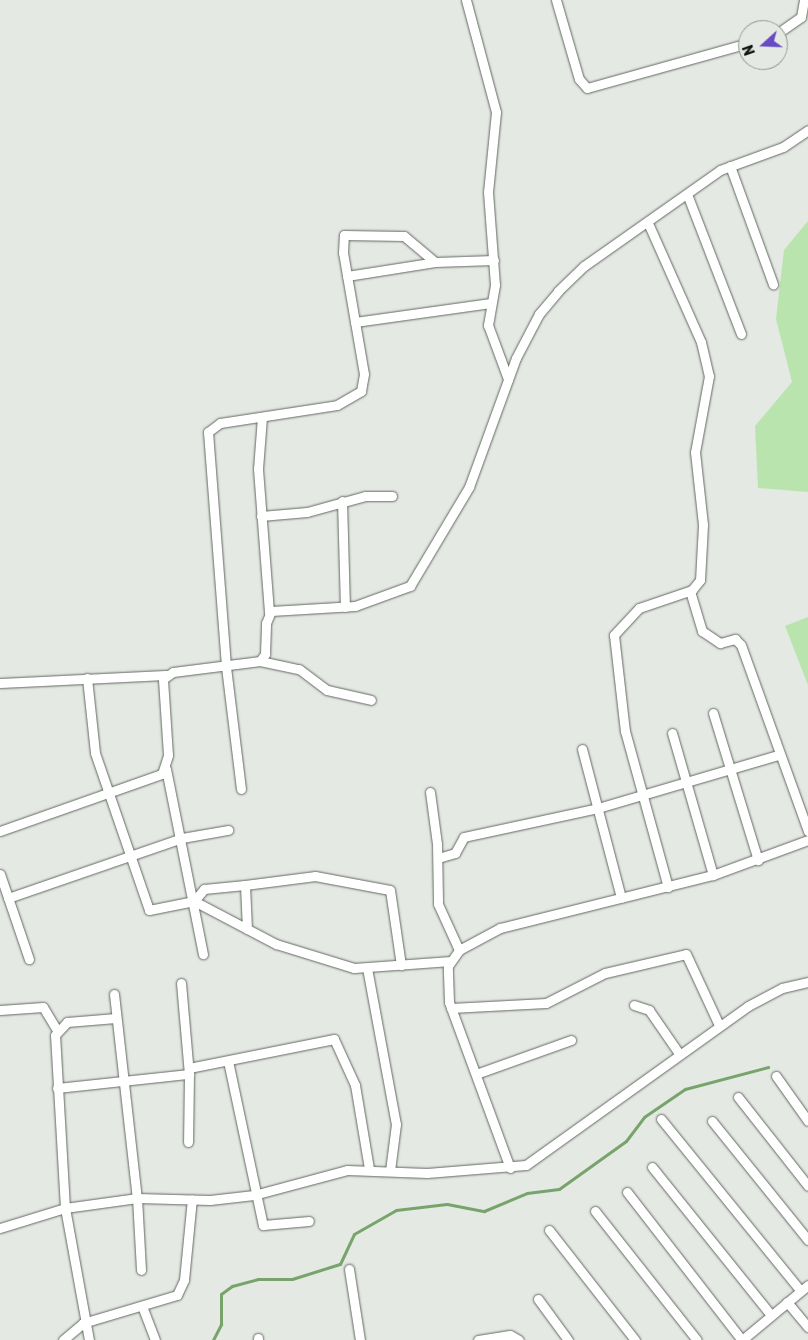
<!DOCTYPE html>
<style>
body{margin:0}
#map{position:relative;width:808px;height:1340px;overflow:hidden;background:#e4e9e3;font-family:Rubik,sans-serif}
div>[style]{position:absolute}
.green>*{inset:0;background:#b9e4ad}
.stream>*{height:3px;margin:-1.5px;padding:0 1.5px;transform-origin:1.5px;border-radius:1.5px;background:#78a46c}
.roads{filter:drop-shadow(0 0 1px #636762) drop-shadow(0 0 1px #636762)}
.street>*{height:9px;margin:-4.5px;padding:0 4.5px;transform-origin:4.5px;border-radius:4.5px;background:#fff}
span{translate:-50% -50%;white-space:nowrap;text-align:center;line-height:1.15;-webkit-text-stroke:5px #e4e9e3;paint-order:stroke}
.north{position:absolute;left:738px;top:20px;width:50px;height:50px;box-sizing:border-box;background:#e4e9e3;border:1px solid #919591;border-radius:50%;rotate:250deg;font-size:14px;font-weight:700;line-height:20px;text-align:center;color:#151715}
.north::after{content:'';display:block;margin:auto;width:18px;height:22px;background:#664bc4;clip-path:polygon(50% 0,100% 100%,50% 72%,0 100%)}
</style>
<div id="map">
<div class="green">
<i style="clip-path:polygon(808px 221px,808px 492px,758px 488px,755px 426px,792px 382px,776px 319px,784px 250px)"></i>
<i style="clip-path:polygon(808px 617px,808px 685px,785px 626px)"></i>
</div>
<div class="stream">
<i style="left:213px;top:1340px;width:18px;rotate:-63deg"></i>
<i style="left:221px;top:1324px;width:30px;rotate:-90deg"></i>
<i style="left:221px;top:1294px;width:14px;rotate:-36deg"></i>
<i style="left:232px;top:1286px;width:27px;rotate:-15deg"></i>
<i style="left:258px;top:1279px;width:34px"></i>
<i style="left:292px;top:1279px;width:50px;rotate:-17.4deg"></i>
<i style="left:340px;top:1264px;width:33px;rotate:-65deg"></i>
<i style="left:354px;top:1234px;width:48px;rotate:-29.7deg"></i>
<i style="left:396px;top:1210px;width:51px;rotate:-6.7deg"></i>
<i style="left:447px;top:1204px;width:38px;rotate:11deg"></i>
<i style="left:484px;top:1211px;width:47px;rotate:-22.7deg"></i>
<i style="left:527px;top:1193px;width:32px;rotate:-7deg"></i>
<i style="left:559px;top:1189px;width:82px;rotate:-35.6deg"></i>
<i style="left:626px;top:1141px;width:30px;rotate:-53deg"></i>
<i style="left:644px;top:1117px;width:50px;rotate:-34.3deg"></i>
<i style="left:685px;top:1089px;width:86px;rotate:-14.8deg"></i>
</div>
<div class="roads">
<div class="street">
<i style="left:466px;top:0;width:116px;rotate:75deg"></i>
<i style="left:496px;top:112px;width:80px;rotate:95.7deg"></i>
<i style="left:488px;top:192px;width:93px;rotate:85.7deg"></i>
<i style="left:495px;top:285px;width:41px;rotate:99.9deg"></i>
<i style="left:488px;top:325px;width:58px;rotate:69.7deg"></i>
<i style="left:556px;top:0;width:82px;rotate:73.8deg"></i>
<i style="left:579px;top:79px;width:12px;rotate:48deg"></i>
<i style="left:587px;top:88px;width:167px;rotate:-15.6deg"></i>
<i style="left:778px;top:33px;width:28px;rotate:-35deg"></i>
<i style="left:801px;top:17px;width:17px;rotate:-80deg"></i>
<i style="left:730px;top:166px;width:126px;rotate:70deg"></i>
<i style="left:687px;top:194px;width:150px;rotate:68.9deg"></i>
<i style="left:648px;top:223px;width:130px;rotate:66deg"></i>
<i style="left:701px;top:342px;width:35px;rotate:77deg"></i>
<i style="left:709px;top:376px;width:77px;rotate:100.4deg"></i>
<i style="left:695px;top:452px;width:73px;rotate:83.7deg"></i>
<i style="left:703px;top:525px;width:55px;rotate:93.1deg"></i>
<i style="left:700px;top:580px;width:13px;rotate:129deg"></i>
<i style="left:692px;top:590px;width:56px;rotate:161.2deg"></i>
<i style="left:639px;top:608px;width:37px;rotate:133deg"></i>
<i style="left:614px;top:635px;width:97px;rotate:83.5deg"></i>
<i style="left:625px;top:731px;width:162px;rotate:74.6deg"></i>
<i style="left:347px;top:276px;width:89px;rotate:-9deg"></i>
<i style="left:355px;top:322px;width:137px;rotate:-8deg"></i>
<i style="left:262px;top:417px;width:52px;rotate:94.4deg"></i>
<i style="left:258px;top:469px;width:144px;rotate:85.6deg"></i>
<i style="left:342px;top:501px;width:106px;rotate:88.4deg"></i>
<i style="left:261px;top:516px;width:46px;rotate:-5deg"></i>
<i style="left:307px;top:512px;width:60px;rotate:-15.4deg"></i>
<i style="left:365px;top:496px;width:27px"></i>
<i style="left:690px;top:591px;width:42px;rotate:73.3deg"></i>
<i style="left:702px;top:631px;width:22px;rotate:34deg"></i>
<i style="left:720px;top:643px;width:16px;rotate:-15deg"></i>
<i style="left:735px;top:639px;width:8px;rotate:45deg"></i>
<i style="left:741px;top:645px;width:198px;rotate:70.2deg"></i>
<i style="left:260px;top:661px;width:40px;rotate:12deg"></i>
<i style="left:299px;top:669px;width:35px;rotate:37deg"></i>
<i style="left:327px;top:690px;width:45px;rotate:12.8deg"></i>
<i style="left:87px;top:678px;width:75px;rotate:83.9deg"></i>
<i style="left:95px;top:753px;width:166px;rotate:71deg"></i>
<i style="left:149px;top:910px;width:46px;rotate:-11.3deg"></i>
<i style="left:194px;top:901px;width:93px;rotate:27.7deg"></i>
<i style="left:276px;top:944px;width:82px;rotate:17.1deg"></i>
<i style="left:354px;top:968px;width:97px;rotate:-4.1deg"></i>
<i style="left:0;top:683px;width:166px;rotate:-2.8deg"></i>
<i style="left:713px;top:713px;width:154px;rotate:73deg"></i>
<i style="left:672px;top:733px;width:148px;rotate:73.9deg"></i>
<i style="left:582px;top:749px;width:154px;rotate:75.3deg"></i>
<i style="left:166px;top:769px;width:189px;rotate:78.7deg"></i>
<i style="left:241px;top:789px;width:124px;rotate:-97deg"></i>
<i style="left:226px;top:666px;width:235px;rotate:-94.4deg"></i>
<i style="left:208px;top:432px;width:15px;rotate:-37deg"></i>
<i style="left:220px;top:423px;width:118px;rotate:-8.7deg"></i>
<i style="left:337px;top:405px;width:28px;rotate:-30deg"></i>
<i style="left:361px;top:391px;width:17px;rotate:-80deg"></i>
<i style="left:364px;top:374px;width:123px;rotate:-99.8deg"></i>
<i style="left:343px;top:253px;width:18px;rotate:-87deg"></i>
<i style="left:344px;top:235px;width:60px;rotate:1deg"></i>
<i style="left:404px;top:236px;width:40px;rotate:40deg"></i>
<i style="left:435px;top:262px;width:59px;rotate:-1.9deg"></i>
<i style="left:430px;top:792px;width:52px;rotate:82.3deg"></i>
<i style="left:437px;top:844px;width:60px;rotate:89deg"></i>
<i style="left:438px;top:904px;width:51px;rotate:65.5deg"></i>
<i style="left:0;top:831px;width:172px;rotate:-19.4deg"></i>
<i style="left:162px;top:774px;width:20px;rotate:-72deg"></i>
<i style="left:168px;top:755px;width:76px;rotate:-93.8deg"></i>
<i style="left:163px;top:679px;width:12px;rotate:-35deg"></i>
<i style="left:173px;top:672px;width:88px;rotate:-7.2deg"></i>
<i style="left:260px;top:661px;width:9px;rotate:-54deg"></i>
<i style="left:265px;top:654px;width:31px;rotate:-88deg"></i>
<i style="left:266px;top:623px;width:13px;rotate:-67deg"></i>
<i style="left:271px;top:611px;width:84px;rotate:-3.4deg"></i>
<i style="left:355px;top:606px;width:59px;rotate:-20deg"></i>
<i style="left:410px;top:586px;width:115px;rotate:-59.2deg"></i>
<i style="left:469px;top:487px;width:137px;rotate:-70deg"></i>
<i style="left:516px;top:358px;width:50px;rotate:-62.4deg"></i>
<i style="left:539px;top:314px;width:30px;rotate:-50deg"></i>
<i style="left:558px;top:291px;width:36px;rotate:-44deg"></i>
<i style="left:584px;top:266px;width:166px;rotate:-35.2deg"></i>
<i style="left:720px;top:170px;width:67px;rotate:-20.1deg"></i>
<i style="left:783px;top:147px;width:30px;rotate:-34deg"></i>
<i style="left:438px;top:858px;width:18px;rotate:-16deg"></i>
<i style="left:455px;top:853px;width:18px;rotate:-61deg"></i>
<i style="left:464px;top:837px;width:137px;rotate:-12.2deg"></i>
<i style="left:598px;top:808px;width:188px;rotate:-16.4deg"></i>
<i style="left:0;top:874px;width:90px;rotate:71.2deg"></i>
<i style="left:245px;top:885px;width:71px;rotate:-7.3deg"></i>
<i style="left:315px;top:876px;width:76px;rotate:10.6deg"></i>
<i style="left:390px;top:890px;width:76px;rotate:81.7deg"></i>
<i style="left:8px;top:898px;width:184px;rotate:-19deg"></i>
<i style="left:182px;top:838px;width:47px;rotate:-9.9deg"></i>
<i style="left:194px;top:901px;width:16px;rotate:-50deg"></i>
<i style="left:204px;top:889px;width:41px;rotate:-5.6deg"></i>
<i style="left:245px;top:885px;width:44px;rotate:87.4deg"></i>
<i style="left:367px;top:968px;width:159px;rotate:79.5deg"></i>
<i style="left:396px;top:1124px;width:47px;rotate:97.3deg"></i>
<i style="left:181px;top:983px;width:91px;rotate:85deg"></i>
<i style="left:189px;top:1074px;width:68px;rotate:90.8deg"></i>
<i style="left:114px;top:994px;width:205px;rotate:83.6deg"></i>
<i style="left:137px;top:1198px;width:73px;rotate:1.6deg"></i>
<i style="left:210px;top:1200px;width:44px;rotate:-6.5deg"></i>
<i style="left:254px;top:1195px;width:96px;rotate:-15deg"></i>
<i style="left:347px;top:1170px;width:80px;rotate:2.1deg"></i>
<i style="left:427px;top:1173px;width:99px;rotate:-4.6deg"></i>
<i style="left:526px;top:1165px;width:273px;rotate:-35.6deg"></i>
<i style="left:748px;top:1006px;width:38px;rotate:-28deg"></i>
<i style="left:782px;top:988px;width:27px;rotate:-13deg"></i>
<i style="left:634px;top:1005px;width:16px;rotate:18deg"></i>
<i style="left:649px;top:1010px;width:51px;rotate:55.4deg"></i>
<i style="left:451px;top:1008px;width:95px;rotate:-3deg"></i>
<i style="left:546px;top:1003px;width:66px;rotate:-27deg"></i>
<i style="left:605px;top:973px;width:83px;rotate:-13.2deg"></i>
<i style="left:686px;top:954px;width:78px;rotate:65.1deg"></i>
<i style="left:0;top:1010px;width:43px;rotate:-4deg"></i>
<i style="left:43px;top:1007px;width:26px;rotate:59deg"></i>
<i style="left:228px;top:1061px;width:168px;rotate:78deg"></i>
<i style="left:263px;top:1225px;width:46px;rotate:-5deg"></i>
<i style="left:189px;top:1068px;width:148px;rotate:-11.3deg"></i>
<i style="left:334px;top:1039px;width:51px;rotate:65.5deg"></i>
<i style="left:355px;top:1085px;width:85px;rotate:80.5deg"></i>
<i style="left:476px;top:1074px;width:101px;rotate:-19.7deg"></i>
<i style="left:776px;top:1076px;width:55px;rotate:54.6deg"></i>
<i style="left:57px;top:1088px;width:133px;rotate:-6.1deg"></i>
<i style="left:738px;top:1097px;width:113px;rotate:51.8deg"></i>
<i style="left:661px;top:1119px;width:220px;rotate:50.9deg"></i>
<i style="left:712px;top:1121px;width:153px;rotate:51.1deg"></i>
<i style="left:652px;top:1167px;width:190px;rotate:51.2deg"></i>
<i style="left:510px;top:1168px;width:177px;rotate:-110.2deg"></i>
<i style="left:449px;top:1002px;width:36px;rotate:-92deg"></i>
<i style="left:448px;top:966px;width:19px;rotate:-55deg"></i>
<i style="left:459px;top:950px;width:47px;rotate:-28.2deg"></i>
<i style="left:500px;top:928px;width:219px;rotate:-14deg"></i>
<i style="left:713px;top:875px;width:101px;rotate:-20.2deg"></i>
<i style="left:627px;top:1192px;width:187px;rotate:52.2deg"></i>
<i style="left:595px;top:1211px;width:164px;rotate:51.7deg"></i>
<i style="left:0;top:1228px;width:68px;rotate:-17.1deg"></i>
<i style="left:65px;top:1208px;width:73px;rotate:-7.9deg"></i>
<i style="left:137px;top:1198px;width:72px;rotate:86.8deg"></i>
<i style="left:549px;top:1230px;width:140px;rotate:52deg"></i>
<i style="left:349px;top:1269px;width:72px;rotate:81.2deg"></i>
<i style="left:538px;top:1299px;width:51px;rotate:53.8deg"></i>
<i style="left:787px;top:1302px;width:33px;rotate:50deg"></i>
<i style="left:142px;top:1306px;width:36px;rotate:69deg"></i>
<i style="left:63px;top:1340px;width:26px;rotate:-40deg"></i>
<i style="left:83px;top:1323px;width:98px;rotate:-16.6deg"></i>
<i style="left:177px;top:1295px;width:17px;rotate:-65deg"></i>
<i style="left:184px;top:1280px;width:81px;rotate:-84.4deg"></i>
<i style="left:89px;top:1340px;width:134px;rotate:-100.3deg"></i>
<i style="left:65px;top:1208px;width:173px;rotate:-93.3deg"></i>
<i style="left:55px;top:1035px;width:18px;rotate:-47deg"></i>
<i style="left:67px;top:1022px;width:49px;rotate:-4.7deg"></i>
<i style="left:258px;top:1340px;width:2px;rotate:-90deg"></i>
<i style="left:478px;top:1340px;width:32px;rotate:-9deg"></i>
<i style="left:510px;top:1335px;width:10px;rotate:29deg"></i>
<i style="left:742px;top:1340px;width:86px;rotate:-39.8deg"></i>
</div>
</div>
<div class="north">N</div>
</div>
